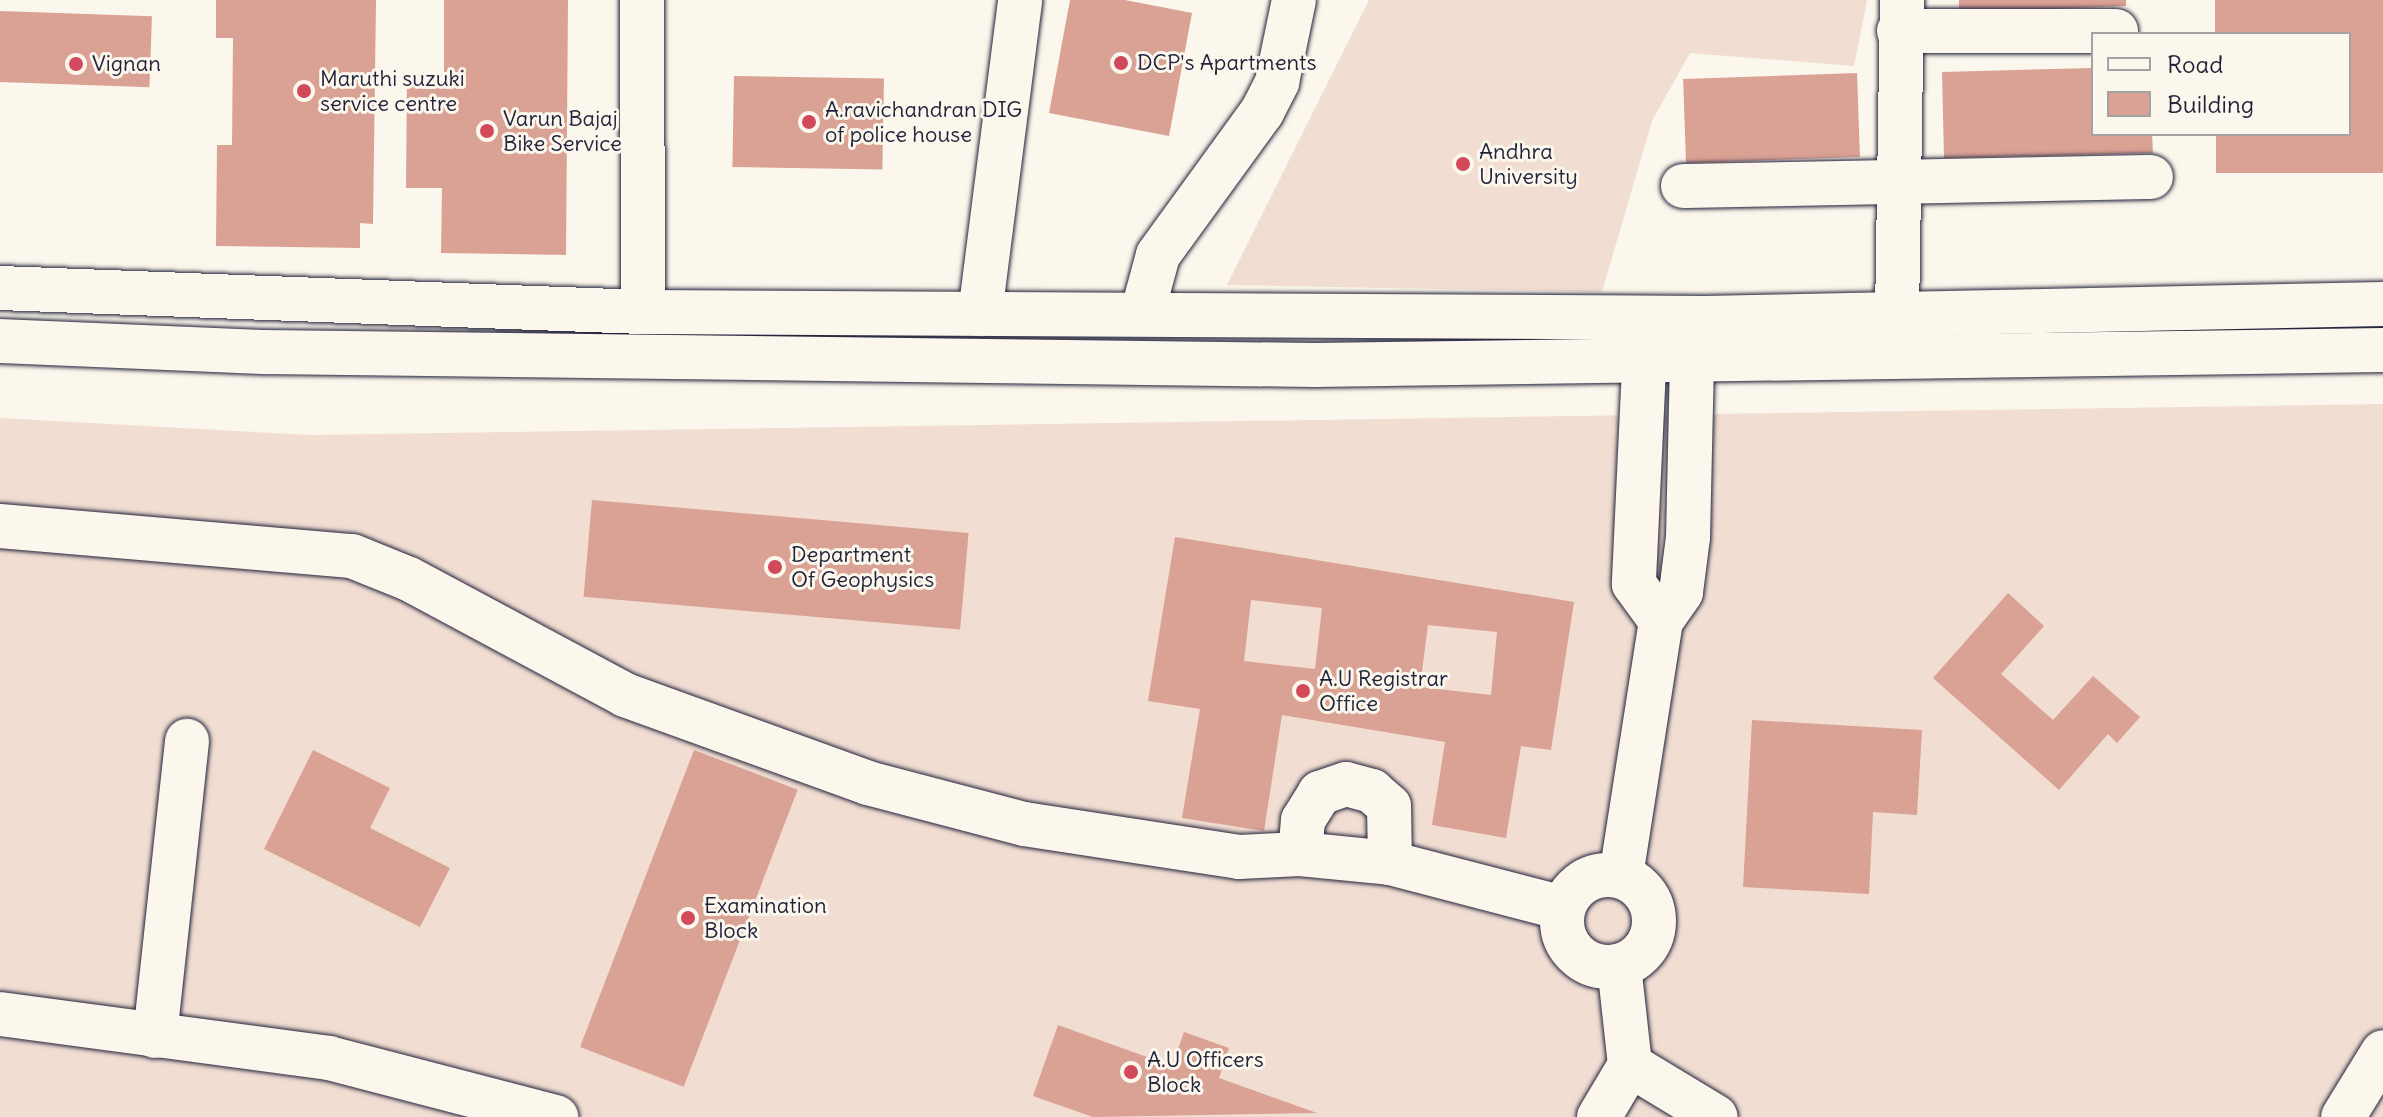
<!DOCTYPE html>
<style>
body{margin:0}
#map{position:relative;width:2383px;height:1117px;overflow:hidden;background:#fbf7ec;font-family:Delius,sans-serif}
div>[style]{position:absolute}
.built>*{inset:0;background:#f1ddd2}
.building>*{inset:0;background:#daa195;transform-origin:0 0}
.roads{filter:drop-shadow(0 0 2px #22223b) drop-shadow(0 0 2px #22223b)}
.minor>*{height:44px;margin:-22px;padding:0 22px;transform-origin:22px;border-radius:22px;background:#fbf7ec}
.minor>.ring{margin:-22px;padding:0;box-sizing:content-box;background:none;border:44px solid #fbf7ec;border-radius:50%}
.major>*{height:44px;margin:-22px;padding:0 22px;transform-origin:22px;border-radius:22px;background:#fbf7ec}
.dots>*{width:22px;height:22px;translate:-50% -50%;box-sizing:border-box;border:4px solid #fbf7ec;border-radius:50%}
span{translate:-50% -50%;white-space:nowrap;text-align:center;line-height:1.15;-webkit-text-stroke:6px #fbf7ec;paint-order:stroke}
.poi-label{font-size:22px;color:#22223b}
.left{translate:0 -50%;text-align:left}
.legend{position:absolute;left:2091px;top:32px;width:260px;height:104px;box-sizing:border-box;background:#fbf7ec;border:2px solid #a4a2a5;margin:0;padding:10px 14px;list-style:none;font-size:24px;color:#22223b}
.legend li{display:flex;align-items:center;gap:16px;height:40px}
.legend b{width:40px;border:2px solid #a4a2a5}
</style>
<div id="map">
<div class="built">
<i style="clip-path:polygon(1369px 0,1867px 0,1854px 66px,1690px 53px,1652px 121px,1602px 292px,1227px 285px)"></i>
<i style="clip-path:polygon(2383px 404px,2383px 1117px,0 1117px,0 418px,311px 435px)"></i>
</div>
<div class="building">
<i style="clip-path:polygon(216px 0,376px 0,373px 224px,360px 223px,360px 248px,216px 246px,217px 145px,232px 145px,233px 38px,216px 38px)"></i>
<i style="clip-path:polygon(444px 0,568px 0,566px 255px,441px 253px,442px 188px,406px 188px,407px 74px,444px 74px)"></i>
<i style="clip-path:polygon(1070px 0,1125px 0,1192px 13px,1169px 136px,1049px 113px)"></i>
<i style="clip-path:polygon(1959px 0,2126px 0,2126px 6px,1959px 12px)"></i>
<i style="clip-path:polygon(2215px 0,2383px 0,2383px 173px,2216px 173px,2216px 134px,2349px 134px,2349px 34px,2215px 34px)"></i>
<i style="left:0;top:11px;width:152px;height:71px;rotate:2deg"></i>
<i style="clip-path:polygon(2093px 68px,2093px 134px,2152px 134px,2153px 153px,1944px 158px,1942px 72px)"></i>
<i style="left:1857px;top:73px;width:84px;height:174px;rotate:88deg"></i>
<i style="left:734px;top:76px;width:150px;height:91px;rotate:1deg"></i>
<i style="left:592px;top:500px;width:378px;height:97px;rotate:5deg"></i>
<i style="clip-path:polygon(evenodd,1175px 537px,1574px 602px,1551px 750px,1521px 746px,1506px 838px,1432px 825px,1445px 742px,1282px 715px,1264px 831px,1182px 818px,1200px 709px,1148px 701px,1175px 537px,1251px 600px,1322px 608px,1315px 669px,1244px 661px,1251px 600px,1175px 537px,1428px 625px,1497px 632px,1491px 695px,1420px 687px,1428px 625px)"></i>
<i style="clip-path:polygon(2008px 593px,2044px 626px,2001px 674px,2053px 720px,2093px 676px,2140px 717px,2117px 743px,2108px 734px,2059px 790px,1933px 678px)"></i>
<i style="clip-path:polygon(1752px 720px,1922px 730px,1917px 815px,1873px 812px,1869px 894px,1743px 887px)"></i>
<i style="clip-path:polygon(313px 750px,390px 788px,370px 828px,450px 868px,420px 927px,264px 849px)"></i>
<i style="left:694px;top:750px;width:111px;height:318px;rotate:21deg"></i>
<i style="clip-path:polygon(1058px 1025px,1172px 1066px,1184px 1032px,1229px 1048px,1219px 1078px,1317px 1113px,1093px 1117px,1033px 1096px)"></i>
</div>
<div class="roads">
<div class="minor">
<i style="left:642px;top:0;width:312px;rotate:89.8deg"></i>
<i style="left:1899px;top:31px;width:217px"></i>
<i style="left:1683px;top:186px;width:468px;rotate:-1.1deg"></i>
<i style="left:980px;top:314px;width:317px;rotate:-82.7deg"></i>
<i style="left:1142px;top:314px;width:61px;rotate:-74.8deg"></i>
<i style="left:1158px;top:255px;width:177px;rotate:-54deg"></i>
<i style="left:1262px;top:112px;width:34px;rotate:-63deg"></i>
<i style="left:1277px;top:82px;width:84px;rotate:-78.3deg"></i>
<i style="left:1897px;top:316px;width:316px;rotate:-89.1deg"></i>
<i style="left:1646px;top:325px;width:259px;rotate:92.7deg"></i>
<i style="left:1634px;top:584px;width:46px;rotate:53.9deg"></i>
<i style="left:0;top:526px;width:353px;rotate:4.9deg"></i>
<i style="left:352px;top:556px;width:61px;rotate:22deg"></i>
<i style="left:409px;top:579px;width:245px;rotate:28.2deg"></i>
<i style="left:625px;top:695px;width:258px;rotate:19.9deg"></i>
<i style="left:868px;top:783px;width:161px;rotate:14.7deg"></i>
<i style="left:1024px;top:824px;width:218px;rotate:8.7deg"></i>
<i style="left:1239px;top:857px;width:61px;rotate:-2.8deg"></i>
<i style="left:1300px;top:854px;width:90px;rotate:5.7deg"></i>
<i style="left:1390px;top:863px;width:57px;rotate:-91deg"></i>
<i style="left:1389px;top:806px;width:23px;rotate:-139deg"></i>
<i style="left:1372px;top:791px;width:27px;rotate:-165deg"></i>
<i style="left:1346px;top:784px;width:28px;rotate:161deg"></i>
<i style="left:1320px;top:793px;width:32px;rotate:122deg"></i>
<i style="left:1303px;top:820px;width:34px;rotate:95deg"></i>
<i style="left:1390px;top:863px;width:179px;rotate:14.6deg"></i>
<i class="ring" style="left:1562px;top:875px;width:48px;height:48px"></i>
<i style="left:1621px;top:876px;width:258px;rotate:-81.1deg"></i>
<i style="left:1661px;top:621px;width:35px;rotate:-55deg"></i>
<i style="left:1681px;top:592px;width:55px;rotate:-82.7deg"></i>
<i style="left:1688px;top:537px;width:217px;rotate:-88.7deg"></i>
<i style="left:0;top:1014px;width:332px;rotate:7.6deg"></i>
<i style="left:329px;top:1058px;width:235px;rotate:14.6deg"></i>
<i style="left:155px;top:1036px;width:297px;rotate:-83.8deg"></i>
<i style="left:1630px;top:1065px;width:100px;rotate:31.2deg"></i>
<i style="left:1599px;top:1117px;width:61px;rotate:-59.2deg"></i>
<i style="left:1630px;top:1065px;width:100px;rotate:-96.3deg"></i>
<i style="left:2343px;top:1117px;width:76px;rotate:-58.4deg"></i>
</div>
<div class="major">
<i style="left:0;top:288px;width:643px;rotate:2.14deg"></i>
<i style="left:643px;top:312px;width:1061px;rotate:0.32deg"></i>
<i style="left:1704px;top:318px;width:679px;rotate:-1.18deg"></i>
<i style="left:0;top:341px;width:264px;rotate:2.4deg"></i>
<i style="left:264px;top:352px;width:1051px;rotate:0.71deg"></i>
<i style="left:1315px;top:365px;width:1068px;rotate:-0.8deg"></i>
</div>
</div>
<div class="dots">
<i style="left:1121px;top:63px;background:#d1495b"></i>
<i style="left:76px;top:64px;background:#d1495b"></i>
<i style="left:304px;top:91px;background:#d1495b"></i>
<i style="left:809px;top:122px;background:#d1495b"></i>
<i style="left:487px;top:131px;background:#d1495b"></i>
<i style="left:1463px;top:164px;background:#d1495b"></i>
<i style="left:775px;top:567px;background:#d1495b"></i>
<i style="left:1303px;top:691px;background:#d1495b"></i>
<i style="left:688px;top:918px;background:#d1495b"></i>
<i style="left:1131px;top:1072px;background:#d1495b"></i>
</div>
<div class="poi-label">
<span class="left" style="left:1137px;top:63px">DCP's Apartments</span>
<span class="left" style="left:92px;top:64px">Vignan</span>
<span class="left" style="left:320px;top:91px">Maruthi suzuki<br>service centre</span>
<span class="left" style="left:825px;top:122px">A.ravichandran DIG<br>of police house</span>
<span class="left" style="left:503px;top:131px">Varun Bajaj<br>Bike Service</span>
<span class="left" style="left:1479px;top:164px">Andhra<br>University</span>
<span class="left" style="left:791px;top:567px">Department<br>Of Geophysics</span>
<span class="left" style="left:1319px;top:691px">A.U Registrar<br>Office</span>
<span class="left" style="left:704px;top:918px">Examination<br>Block</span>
<span class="left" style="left:1147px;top:1072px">A.U Officers<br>Block</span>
</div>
<ul class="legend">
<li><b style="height:10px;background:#fbf7ec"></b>Road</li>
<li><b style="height:22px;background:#daa195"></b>Building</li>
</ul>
</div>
